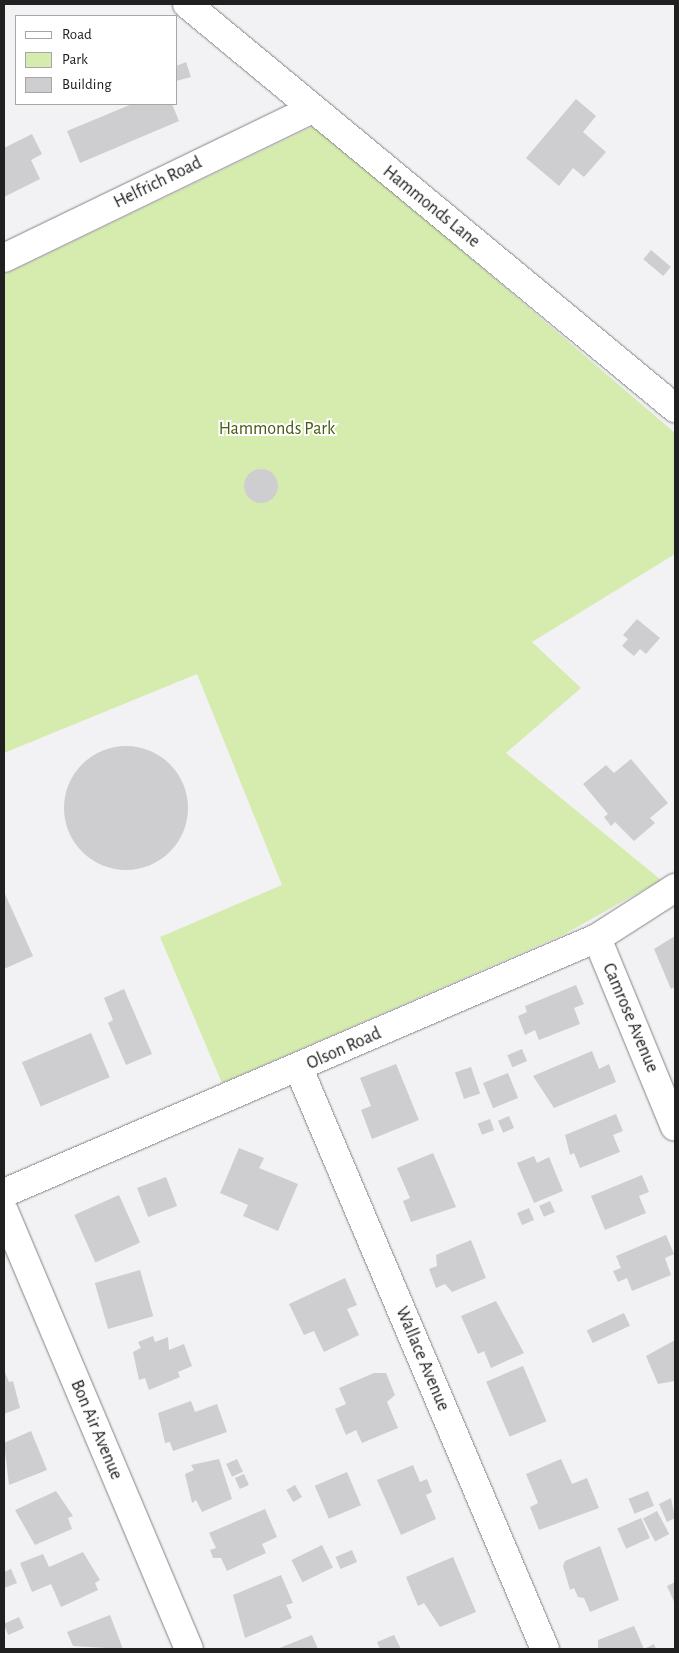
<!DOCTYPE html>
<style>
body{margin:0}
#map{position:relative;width:679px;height:1653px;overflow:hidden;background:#f2f1f4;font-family:"Alegreya Sans",sans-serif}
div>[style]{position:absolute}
.green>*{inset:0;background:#d6ecae}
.building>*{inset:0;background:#ceced1;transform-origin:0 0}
.round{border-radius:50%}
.roads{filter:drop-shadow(0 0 1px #848386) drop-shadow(0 0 1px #848386)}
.minor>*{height:28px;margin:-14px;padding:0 14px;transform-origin:14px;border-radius:14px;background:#fff}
span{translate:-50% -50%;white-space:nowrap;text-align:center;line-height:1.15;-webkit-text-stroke:4px #fff;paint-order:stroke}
.street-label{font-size:18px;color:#212021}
.park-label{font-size:18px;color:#475b11}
.frame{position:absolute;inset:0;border:5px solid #212021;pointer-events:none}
.legend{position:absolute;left:15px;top:15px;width:162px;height:90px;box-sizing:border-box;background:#fff;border:1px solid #a6a6a6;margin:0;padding:6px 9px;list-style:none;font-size:15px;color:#212021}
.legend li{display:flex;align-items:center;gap:10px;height:25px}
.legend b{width:25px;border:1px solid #a6a6a6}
</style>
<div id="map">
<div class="green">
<i style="clip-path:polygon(316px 125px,675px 433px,675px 554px,532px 642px,581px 688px,506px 753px,661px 880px,563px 935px,222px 1083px,160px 937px,282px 885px,197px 674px,4px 753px,4px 275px)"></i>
</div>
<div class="building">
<i style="clip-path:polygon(186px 62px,191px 77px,176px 81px,176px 66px)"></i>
<i style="clip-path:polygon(576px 99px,596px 116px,583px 132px,606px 152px,584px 177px,573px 168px,559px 186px,526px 158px)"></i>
<i style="clip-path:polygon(132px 104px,172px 104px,179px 121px,80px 163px,67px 131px)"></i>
<i style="clip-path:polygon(32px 134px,42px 154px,31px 160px,40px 179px,4px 197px,4px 148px)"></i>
<i style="left:651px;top:250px;width:26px;height:12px;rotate:40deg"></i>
<i class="round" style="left:244px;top:469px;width:34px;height:34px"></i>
<i style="clip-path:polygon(637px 619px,660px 638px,646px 654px,640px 649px,634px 656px,622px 646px,628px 639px,623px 635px)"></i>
<i class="round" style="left:64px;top:746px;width:124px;height:124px"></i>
<i style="clip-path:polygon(631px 759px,668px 803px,650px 818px,655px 823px,634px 841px,615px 822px,611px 826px,604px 817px,608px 814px,583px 784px,606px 765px,614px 773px)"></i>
<i style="clip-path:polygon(5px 894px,33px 956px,4px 969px,4px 894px)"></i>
<i style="clip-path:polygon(675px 936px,675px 987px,671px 989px,654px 949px)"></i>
<i style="clip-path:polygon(576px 985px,584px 1004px,574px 1008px,580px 1024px,539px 1040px,535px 1030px,525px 1035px,518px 1016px,527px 1012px,525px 1006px)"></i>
<i style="clip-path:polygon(124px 989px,152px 1054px,126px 1065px,108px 1023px,113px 1020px,104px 998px)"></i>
<i style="left:91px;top:1033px;width:48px;height:75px;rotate:67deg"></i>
<i style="left:522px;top:1049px;width:13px;height:16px;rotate:67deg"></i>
<i style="clip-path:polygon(592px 1051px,599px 1069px,609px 1064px,616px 1082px,554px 1108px,533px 1076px)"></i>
<i style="clip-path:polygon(396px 1064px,419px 1120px,372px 1139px,361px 1110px,371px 1106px,360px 1078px)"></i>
<i style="left:471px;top:1067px;width:28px;height:17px;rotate:71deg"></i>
<i style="left:508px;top:1073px;width:27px;height:27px;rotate:68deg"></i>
<i style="clip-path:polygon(616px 1114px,623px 1131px,613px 1135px,620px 1152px,580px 1168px,574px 1153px,570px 1155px,565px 1135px)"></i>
<i style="left:509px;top:1116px;width:13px;height:12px;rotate:67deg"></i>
<i style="left:490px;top:1119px;width:12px;height:13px;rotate:70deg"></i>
<i style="clip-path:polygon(239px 1148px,264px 1158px,259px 1168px,298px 1184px,278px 1231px,243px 1216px,248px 1205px,220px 1193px)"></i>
<i style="clip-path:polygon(433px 1153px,456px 1207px,411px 1222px,403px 1201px,410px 1198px,397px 1168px)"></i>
<i style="clip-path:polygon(534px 1156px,537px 1163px,549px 1157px,563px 1191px,534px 1203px,517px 1163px)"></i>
<i style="clip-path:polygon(642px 1175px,649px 1192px,639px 1196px,646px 1213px,605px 1230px,591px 1196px)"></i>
<i style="left:166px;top:1177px;width:31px;height:31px;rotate:69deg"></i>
<i style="left:119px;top:1195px;width:52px;height:49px;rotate:66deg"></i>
<i style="left:550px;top:1201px;width:12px;height:12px;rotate:66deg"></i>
<i style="left:529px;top:1208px;width:13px;height:13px;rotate:67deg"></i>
<i style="clip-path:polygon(666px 1235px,674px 1254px,665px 1258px,671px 1275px,632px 1291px,627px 1278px,618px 1282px,613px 1271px,621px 1268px,616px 1256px)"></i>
<i style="clip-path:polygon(471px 1240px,486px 1278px,452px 1292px,445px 1284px,436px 1288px,429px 1269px,437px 1266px,436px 1255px)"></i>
<i style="left:140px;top:1270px;width:48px;height:47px;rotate:74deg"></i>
<i style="clip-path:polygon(345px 1278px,357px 1305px,347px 1309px,359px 1335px,324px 1352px,314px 1331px,304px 1335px,289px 1304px)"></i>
<i style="clip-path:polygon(496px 1301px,524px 1353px,491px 1368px,484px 1351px,478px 1354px,461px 1316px)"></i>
<i style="left:624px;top:1313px;width:14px;height:41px;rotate:65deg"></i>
<i style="clip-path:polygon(153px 1336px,155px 1342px,168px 1337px,169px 1350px,184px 1344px,192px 1366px,178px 1372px,180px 1377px,149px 1390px,145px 1378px,139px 1380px,133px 1352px,141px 1348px,138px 1342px)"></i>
<i style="clip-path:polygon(675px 1340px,675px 1381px,658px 1384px,646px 1356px)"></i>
<i style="left:523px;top:1366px;width:60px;height:40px;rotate:67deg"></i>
<i style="clip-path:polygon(4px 1370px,9px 1382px,13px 1381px,20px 1408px,4px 1414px)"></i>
<i style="clip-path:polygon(374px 1373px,386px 1373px,395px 1395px,387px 1402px,398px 1428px,362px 1443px,356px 1430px,346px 1435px,335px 1409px,346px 1404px,339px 1388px)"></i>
<i style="clip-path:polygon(191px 1401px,195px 1412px,217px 1404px,227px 1432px,173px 1451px,170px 1442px,165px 1443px,158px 1413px)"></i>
<i style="clip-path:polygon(31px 1431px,47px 1470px,9px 1485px,4px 1443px)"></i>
<i style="clip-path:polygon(219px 1459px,232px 1499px,202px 1512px,196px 1500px,192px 1503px,185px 1474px,194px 1470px,191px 1465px)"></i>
<i style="left:237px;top:1459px;width:14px;height:12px;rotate:65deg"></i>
<i style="clip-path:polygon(561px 1459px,572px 1484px,587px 1478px,599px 1508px,539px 1530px,530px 1507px,538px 1503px,526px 1474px)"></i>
<i style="clip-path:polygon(413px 1465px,420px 1482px,427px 1479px,432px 1492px,426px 1495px,436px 1519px,401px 1535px,377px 1480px)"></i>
<i style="left:347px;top:1472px;width:36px;height:35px;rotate:67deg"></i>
<i style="left:244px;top:1474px;width:12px;height:10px;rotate:66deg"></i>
<i style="left:295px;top:1485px;width:14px;height:10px;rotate:60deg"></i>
<i style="clip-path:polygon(56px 1491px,73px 1516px,68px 1518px,72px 1529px,35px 1545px,15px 1510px)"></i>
<i style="left:648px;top:1491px;width:16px;height:21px;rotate:68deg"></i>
<i style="clip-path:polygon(671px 1498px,675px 1518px,667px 1522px,659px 1504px)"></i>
<i style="clip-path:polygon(265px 1509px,277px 1537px,262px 1544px,266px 1553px,227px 1571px,221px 1558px,213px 1558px,210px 1550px,216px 1548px,209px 1533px)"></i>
<i style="left:657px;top:1511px;width:26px;height:16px;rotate:62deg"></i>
<i style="left:641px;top:1518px;width:22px;height:26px;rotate:66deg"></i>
<i style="left:322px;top:1545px;width:25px;height:34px;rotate:64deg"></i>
<i style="clip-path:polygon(600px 1546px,619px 1600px,590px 1612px,584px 1598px,578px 1597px,574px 1588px,570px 1590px,563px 1566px,565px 1561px)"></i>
<i style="left:352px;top:1550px;width:13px;height:18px;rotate:67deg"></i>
<i style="clip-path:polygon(83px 1552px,100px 1580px,95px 1583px,98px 1590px,61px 1607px,51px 1584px,32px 1592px,20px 1563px,43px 1554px,49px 1567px)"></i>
<i style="clip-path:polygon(453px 1557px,476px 1612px,440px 1627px,424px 1603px,418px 1606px,406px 1577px)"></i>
<i style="clip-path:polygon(11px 1569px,17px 1583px,4px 1588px,4px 1572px)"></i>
<i style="clip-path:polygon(281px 1575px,293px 1603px,286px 1605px,292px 1618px,245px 1638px,233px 1595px)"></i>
<i style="clip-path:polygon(675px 1582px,675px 1604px,667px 1586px)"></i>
<i style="clip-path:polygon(110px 1615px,123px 1649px,73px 1646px,67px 1632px)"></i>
<i style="left:19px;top:1617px;width:12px;height:17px;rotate:66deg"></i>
<i style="clip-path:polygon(634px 1626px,644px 1649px,654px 1644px,656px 1649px,598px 1649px,598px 1640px)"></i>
<i style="clip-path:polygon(312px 1635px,318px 1649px,277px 1649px)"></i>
<i style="clip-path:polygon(394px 1635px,401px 1649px,380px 1649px,377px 1642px)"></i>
</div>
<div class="roads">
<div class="minor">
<i style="left:187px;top:4px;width:634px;rotate:39.62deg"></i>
<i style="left:4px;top:258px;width:342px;rotate:-25.8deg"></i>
<i style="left:597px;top:938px;width:204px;rotate:67.6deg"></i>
<i style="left:299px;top:1069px;width:630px;rotate:67.02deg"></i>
<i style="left:4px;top:1193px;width:646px;rotate:-23.27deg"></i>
<i style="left:597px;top:938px;width:93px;rotate:-32.7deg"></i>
<i style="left:4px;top:1211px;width:475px;rotate:67.1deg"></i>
</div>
</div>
<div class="street-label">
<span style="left:158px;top:183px;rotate:-26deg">Helfrich Road</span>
<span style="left:431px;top:207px;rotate:39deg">Hammonds Lane</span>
<span style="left:630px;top:1018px;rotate:67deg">Camrose Avenue</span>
<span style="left:344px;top:1049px;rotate:-24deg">Olson Road</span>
<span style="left:422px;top:1359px;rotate:67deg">Wallace Avenue</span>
<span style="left:96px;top:1430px;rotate:67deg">Bon Air Avenue</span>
</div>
<div class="park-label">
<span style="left:277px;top:429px">Hammonds Park</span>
</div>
<div class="frame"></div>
<ul class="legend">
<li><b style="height:6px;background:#fff"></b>Road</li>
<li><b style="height:14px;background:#d6ecae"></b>Park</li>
<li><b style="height:14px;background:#ceced1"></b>Building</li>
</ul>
</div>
